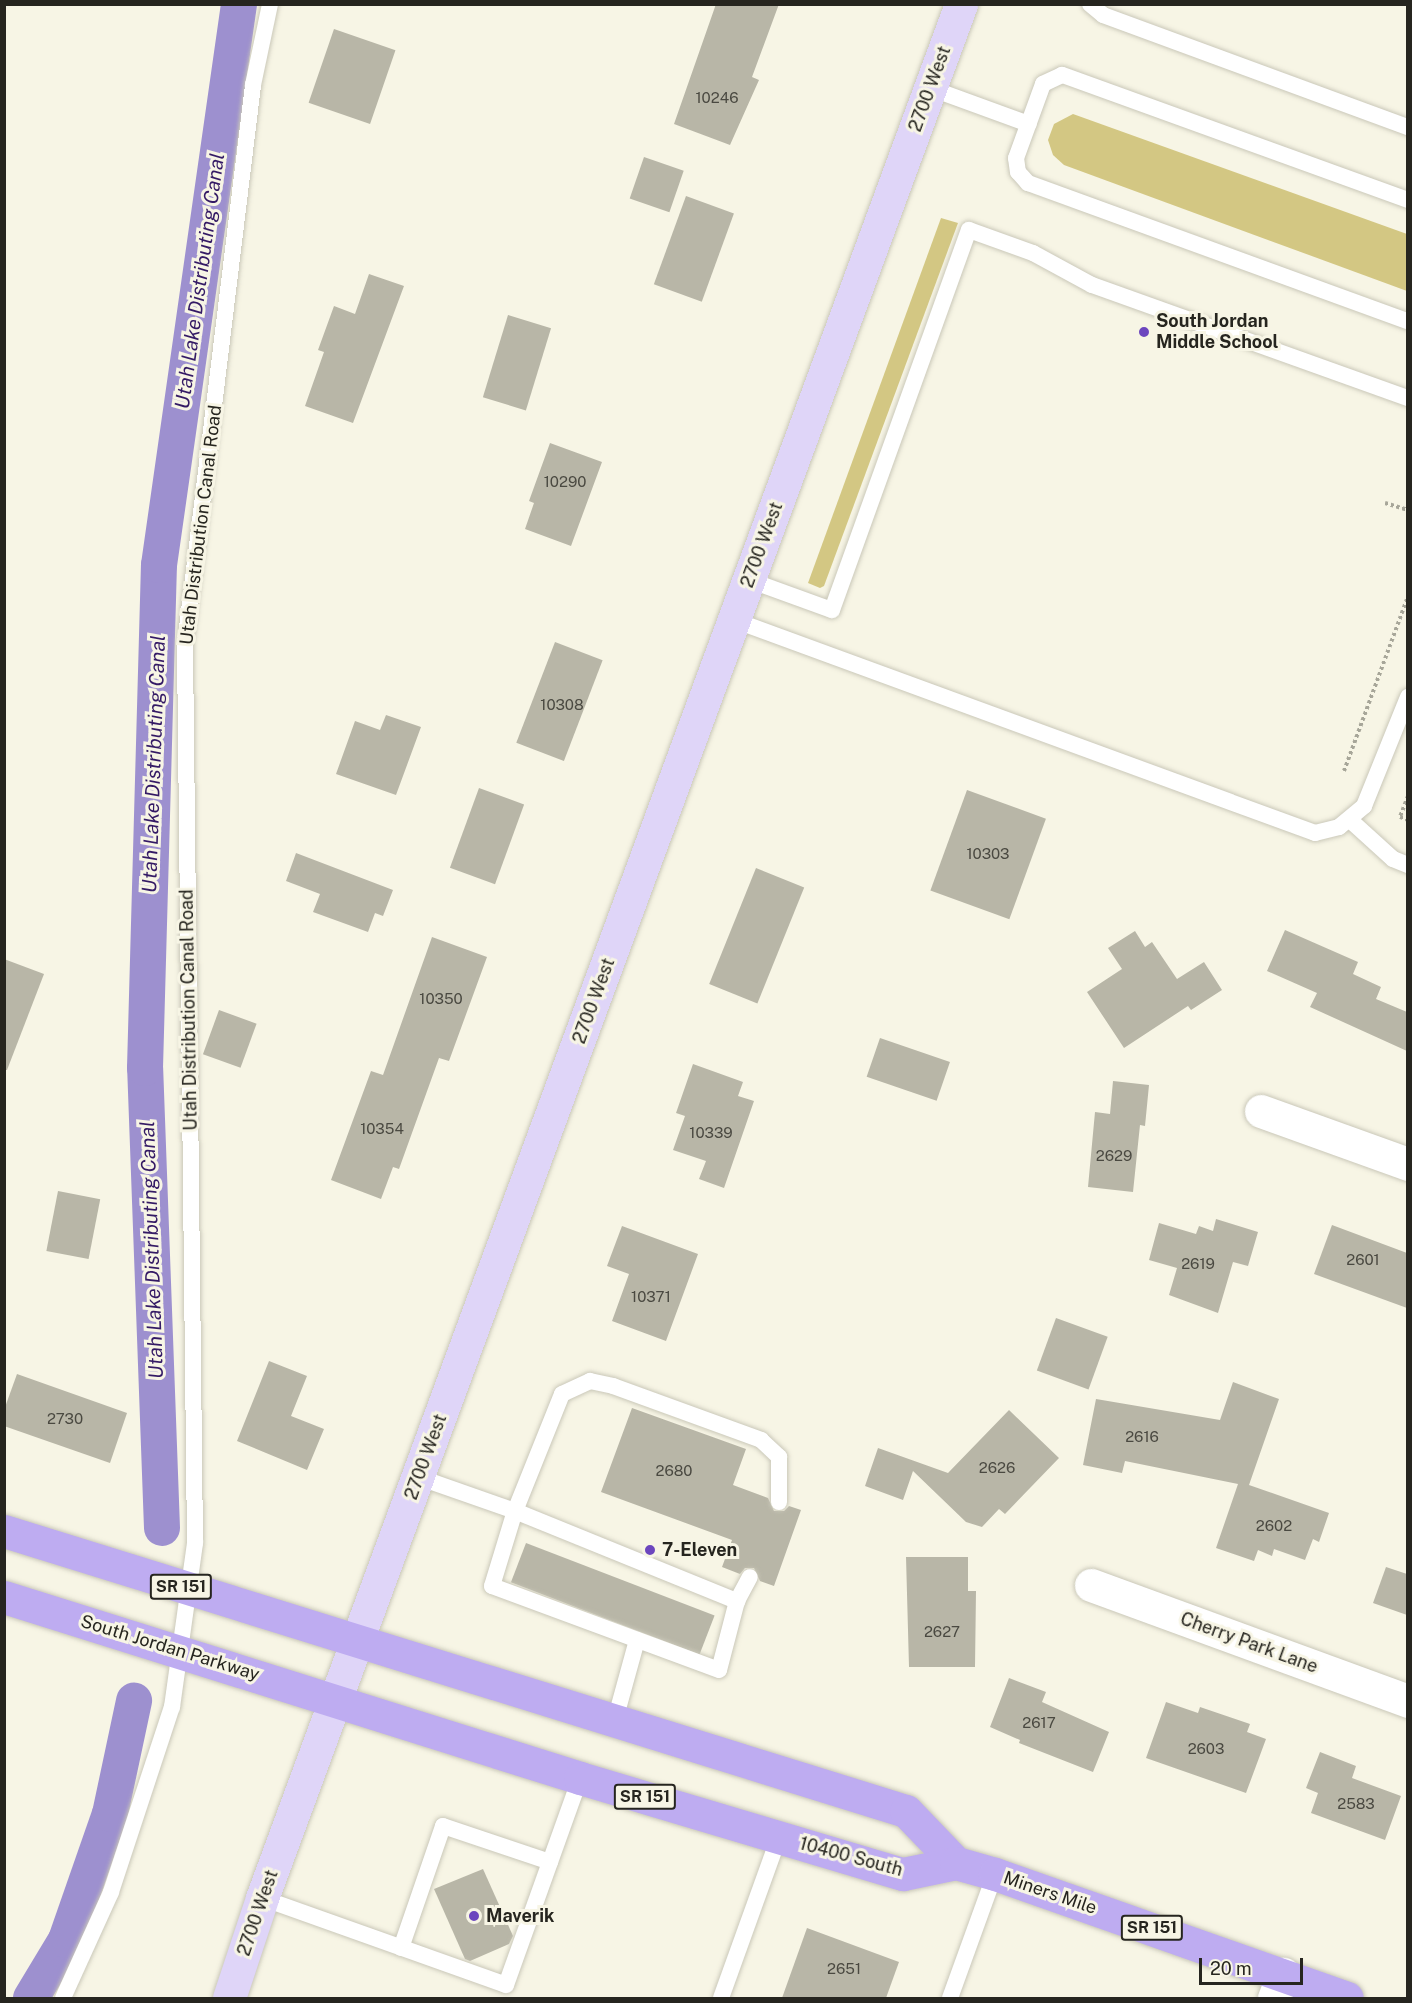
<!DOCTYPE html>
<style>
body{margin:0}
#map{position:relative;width:1412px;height:2003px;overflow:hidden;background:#f7f5e5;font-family:"Public Sans",sans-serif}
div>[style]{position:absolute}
.green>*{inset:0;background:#d3c783}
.canal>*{height:36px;margin:-18px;padding:0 18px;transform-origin:18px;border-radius:18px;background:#9d90cf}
.building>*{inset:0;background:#b8b6a7;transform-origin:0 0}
.path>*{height:4px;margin-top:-2px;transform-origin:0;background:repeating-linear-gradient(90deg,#a7a699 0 3px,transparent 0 6px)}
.roads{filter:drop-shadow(0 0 2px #cac8b9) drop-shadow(0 0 2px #cac8b9)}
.service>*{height:16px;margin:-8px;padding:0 8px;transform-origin:8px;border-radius:8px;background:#fff}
.minor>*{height:33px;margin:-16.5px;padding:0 16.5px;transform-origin:16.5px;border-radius:16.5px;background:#fff}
.secondary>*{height:33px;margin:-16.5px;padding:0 16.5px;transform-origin:16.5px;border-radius:16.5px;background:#dfd5f8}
.primary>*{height:33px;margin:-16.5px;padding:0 16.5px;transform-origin:16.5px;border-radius:16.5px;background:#beacf1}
.dots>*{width:16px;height:16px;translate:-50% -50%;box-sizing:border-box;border:3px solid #f7f5e5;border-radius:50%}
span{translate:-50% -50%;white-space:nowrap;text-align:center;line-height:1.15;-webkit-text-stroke:6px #f7f5e5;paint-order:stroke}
.number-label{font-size:15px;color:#4a4941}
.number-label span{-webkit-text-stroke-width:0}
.shield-label span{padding:2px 4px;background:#f7f5e5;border:2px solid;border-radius:4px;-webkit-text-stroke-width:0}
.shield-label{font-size:16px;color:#26251f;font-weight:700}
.street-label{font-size:18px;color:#26251f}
.poi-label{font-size:18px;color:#26251f;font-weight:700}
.left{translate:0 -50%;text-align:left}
.water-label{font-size:20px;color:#341a65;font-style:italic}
.frame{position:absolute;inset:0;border:6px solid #26251f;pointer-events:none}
.scale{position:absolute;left:1199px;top:1958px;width:104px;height:27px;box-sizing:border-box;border:3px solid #26251f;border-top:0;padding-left:8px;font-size:18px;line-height:21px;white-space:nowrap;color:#26251f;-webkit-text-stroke:4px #f7f5e5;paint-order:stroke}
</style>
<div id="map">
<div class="green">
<i style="clip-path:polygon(1073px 114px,1407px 234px,1407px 291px,1064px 165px,1053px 155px,1048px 140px,1054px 124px)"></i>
<i style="clip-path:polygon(941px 218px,958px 223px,824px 586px,820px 588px,808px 583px)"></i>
</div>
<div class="canal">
<i style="left:162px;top:1528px;width:460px;rotate:-92.1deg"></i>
<i style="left:145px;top:1068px;width:503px;rotate:-88.41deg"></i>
<i style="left:159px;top:565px;width:567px;rotate:-81.88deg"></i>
<i style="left:31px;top:1998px;width:68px;rotate:-58.9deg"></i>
<i style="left:66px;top:1940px;width:133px;rotate:-70.8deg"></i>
<i style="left:110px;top:1814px;width:116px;rotate:-78deg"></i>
</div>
<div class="building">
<i style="clip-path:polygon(716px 4px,779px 4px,752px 77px,759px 80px,730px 145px,674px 124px)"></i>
<i style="left:334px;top:29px;width:65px;height:78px;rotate:19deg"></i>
<i style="left:644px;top:157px;width:42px;height:44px;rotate:19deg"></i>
<i style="left:686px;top:196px;width:51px;height:94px;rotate:20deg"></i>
<i style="clip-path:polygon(369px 274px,404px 286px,353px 423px,305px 406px,324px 352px,318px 350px,334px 306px,355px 314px)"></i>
<i style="left:508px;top:315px;width:45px;height:86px;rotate:17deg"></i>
<i style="clip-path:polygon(550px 443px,602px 462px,571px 546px,525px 529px,534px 503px,529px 501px)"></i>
<i style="left:555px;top:642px;width:51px;height:108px;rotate:21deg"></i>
<i style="clip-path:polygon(386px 715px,421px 727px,396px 795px,336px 774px,355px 721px,380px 730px)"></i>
<i style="left:479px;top:788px;width:48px;height:85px;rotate:20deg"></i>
<i style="left:967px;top:790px;width:84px;height:107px;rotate:20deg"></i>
<i style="clip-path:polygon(296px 853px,393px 890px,383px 916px,375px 913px,368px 932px,313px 912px,320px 894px,286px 881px)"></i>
<i style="left:756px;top:868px;width:52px;height:125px;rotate:22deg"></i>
<i style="clip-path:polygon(1285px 930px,1358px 962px,1353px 974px,1381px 987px,1376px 999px,1407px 1012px,1407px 1051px,1310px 1007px,1317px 993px,1267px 971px)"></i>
<i style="clip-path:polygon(1135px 931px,1145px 947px,1152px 942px,1177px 979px,1204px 962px,1222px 990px,1191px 1010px,1188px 1006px,1124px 1048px,1087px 992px,1122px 969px,1108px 948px)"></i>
<i style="clip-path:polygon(432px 937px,487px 957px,449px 1061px,439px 1058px,399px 1169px,393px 1167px,381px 1199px,331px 1180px,371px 1071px,383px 1075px)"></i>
<i style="clip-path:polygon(4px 959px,44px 974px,7px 1070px,4px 1070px)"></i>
<i style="left:219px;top:1010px;width:40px;height:47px;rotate:20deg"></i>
<i style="left:880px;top:1038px;width:74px;height:41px;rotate:19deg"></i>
<i style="clip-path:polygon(693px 1064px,743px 1082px,738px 1096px,754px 1101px,724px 1188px,699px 1179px,706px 1161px,673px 1150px,685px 1116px,676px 1113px)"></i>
<i style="clip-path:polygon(1113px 1081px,1149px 1085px,1145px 1126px,1140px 1125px,1133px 1192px,1088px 1187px,1095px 1112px,1110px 1114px)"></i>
<i style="left:58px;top:1191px;width:43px;height:61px;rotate:11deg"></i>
<i style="clip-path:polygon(1216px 1219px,1258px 1232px,1248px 1266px,1233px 1262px,1218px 1313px,1169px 1295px,1177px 1268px,1149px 1260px,1159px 1223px,1196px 1234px,1199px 1226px,1213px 1231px)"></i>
<i style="clip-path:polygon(1332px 1225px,1407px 1253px,1407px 1308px,1314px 1274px)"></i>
<i style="clip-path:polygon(622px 1226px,698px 1254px,666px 1341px,612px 1321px,629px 1274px,607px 1266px)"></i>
<i style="left:1056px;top:1318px;width:55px;height:56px;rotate:20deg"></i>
<i style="clip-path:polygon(269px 1361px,307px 1376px,291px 1416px,324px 1429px,307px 1470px,237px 1441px)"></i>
<i style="clip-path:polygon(17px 1374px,127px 1413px,110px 1463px,4px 1426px,4px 1410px)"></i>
<i style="clip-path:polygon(1233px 1382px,1279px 1399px,1249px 1485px,1329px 1513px,1319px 1542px,1313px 1539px,1305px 1560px,1274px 1549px,1272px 1556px,1258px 1550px,1254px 1561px,1216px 1548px,1238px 1484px,1125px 1461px,1122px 1473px,1083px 1465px,1096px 1399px,1220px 1420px)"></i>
<i style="clip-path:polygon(632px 1408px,746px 1449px,733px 1485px,768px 1498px,774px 1511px,784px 1511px,789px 1506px,801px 1510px,774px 1586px,760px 1581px,754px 1568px,745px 1568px,740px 1574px,722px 1567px,732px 1540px,601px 1492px)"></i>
<i style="clip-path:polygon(1009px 1410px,1059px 1458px,1005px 1514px,999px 1509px,982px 1527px,966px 1522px,913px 1471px,903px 1500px,865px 1486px,878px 1448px,948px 1473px)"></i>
<i style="left:526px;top:1543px;width:202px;height:42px;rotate:21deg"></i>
<i style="clip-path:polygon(906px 1557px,968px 1557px,968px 1591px,976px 1591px,975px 1667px,909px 1667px)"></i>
<i style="clip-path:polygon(1386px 1567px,1407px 1574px,1407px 1615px,1373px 1603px)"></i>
<i style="clip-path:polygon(1009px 1678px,1046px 1692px,1042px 1702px,1109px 1732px,1093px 1772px,1019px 1743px,1020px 1740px,990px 1727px)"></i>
<i style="clip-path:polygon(1166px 1702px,1198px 1713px,1200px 1707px,1250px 1724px,1247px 1732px,1266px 1739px,1246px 1793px,1146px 1758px)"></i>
<i style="clip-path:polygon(1320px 1752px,1356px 1766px,1352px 1778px,1401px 1796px,1385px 1840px,1311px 1813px,1318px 1793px,1306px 1788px)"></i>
<i style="clip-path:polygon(483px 1869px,513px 1936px,509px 1944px,470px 1961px,465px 1959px,434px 1889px)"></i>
<i style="clip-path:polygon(807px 1928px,899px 1962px,886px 1998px,782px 1998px)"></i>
</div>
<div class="path">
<i style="left:1385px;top:503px;width:24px;rotate:17deg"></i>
<i style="left:1344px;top:771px;width:186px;rotate:-69.9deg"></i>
<i style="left:1408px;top:796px;width:22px;rotate:111deg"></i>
<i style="left:1400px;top:817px;width:9px;rotate:21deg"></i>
</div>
<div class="roads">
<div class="service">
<i style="left:1090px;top:4px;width:17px;rotate:40deg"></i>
<i style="left:1103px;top:15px;width:325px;rotate:20.2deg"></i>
<i style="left:930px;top:88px;width:105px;rotate:20deg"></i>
<i style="left:1408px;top:200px;width:368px;rotate:-160.1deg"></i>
<i style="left:1062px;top:75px;width:21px;rotate:155deg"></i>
<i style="left:1043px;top:84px;width:79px;rotate:110deg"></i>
<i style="left:1016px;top:158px;width:14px;rotate:82deg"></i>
<i style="left:1018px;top:172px;width:15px;rotate:48deg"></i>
<i style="left:1028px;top:183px;width:404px;rotate:20deg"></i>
<i style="left:749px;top:580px;width:88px;rotate:19.9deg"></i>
<i style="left:832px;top:610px;width:404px;rotate:-70.2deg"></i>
<i style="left:969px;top:230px;width:68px;rotate:19.8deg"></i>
<i style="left:1033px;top:253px;width:67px;rotate:28.5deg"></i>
<i style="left:1092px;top:285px;width:336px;rotate:19.7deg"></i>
<i style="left:734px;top:620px;width:619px;rotate:20.13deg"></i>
<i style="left:1315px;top:833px;width:25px;rotate:-14deg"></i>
<i style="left:1339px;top:827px;width:33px;rotate:-40deg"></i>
<i style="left:1364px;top:806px;width:118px;rotate:-68deg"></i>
<i style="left:1350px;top:820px;width:58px;rotate:42.2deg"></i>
<i style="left:1393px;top:859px;width:16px;rotate:22deg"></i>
<i style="left:418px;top:1477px;width:103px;rotate:19.3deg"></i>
<i style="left:515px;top:1511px;width:240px;rotate:22.1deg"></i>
<i style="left:737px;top:1601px;width:71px;rotate:104.6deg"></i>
<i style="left:719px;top:1670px;width:242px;rotate:-159.7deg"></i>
<i style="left:492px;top:1586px;width:78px;rotate:-73deg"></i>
<i style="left:515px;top:1511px;width:126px;rotate:-68.1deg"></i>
<i style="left:562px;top:1394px;width:31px;rotate:-25deg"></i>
<i style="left:590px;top:1381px;width:24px;rotate:12deg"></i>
<i style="left:613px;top:1386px;width:158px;rotate:20deg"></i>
<i style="left:761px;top:1440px;width:25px;rotate:43deg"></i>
<i style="left:779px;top:1457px;width:45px;rotate:90deg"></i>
<i style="left:737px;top:1601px;width:27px;rotate:-62deg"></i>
<i style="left:615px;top:1720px;width:83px;rotate:-74.6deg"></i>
<i style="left:262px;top:1898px;width:259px;rotate:19.6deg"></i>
<i style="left:506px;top:1985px;width:220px;rotate:-70.3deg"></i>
<i style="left:401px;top:1948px;width:129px;rotate:-71deg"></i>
<i style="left:443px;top:1826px;width:113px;rotate:18.6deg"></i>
<i style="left:63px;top:1998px;width:116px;rotate:-65.6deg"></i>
<i style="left:111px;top:1892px;width:195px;rotate:-71.8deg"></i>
<i style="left:172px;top:1707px;width:166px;rotate:-82deg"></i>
<i style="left:195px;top:1543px;width:899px;rotate:-90.64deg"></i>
<i style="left:185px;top:644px;width:563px;rotate:-83.06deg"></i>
<i style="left:253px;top:85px;width:83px;rotate:-78.1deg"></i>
<i style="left:721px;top:1998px;width:171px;rotate:-70.2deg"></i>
<i style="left:950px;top:1998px;width:132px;rotate:-70.1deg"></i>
</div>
<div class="minor">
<i style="left:1261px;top:1111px;width:156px;rotate:19.8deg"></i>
<i style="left:1091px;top:1585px;width:338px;rotate:20.1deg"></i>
<i style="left:1274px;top:1998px;width:26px;rotate:-69deg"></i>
</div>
<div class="secondary">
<i style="left:229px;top:1998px;width:105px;rotate:-71.7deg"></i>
<i style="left:262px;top:1898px;width:2019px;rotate:-69.74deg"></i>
</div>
<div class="primary">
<i style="left:4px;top:1531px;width:944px;rotate:17.25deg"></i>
<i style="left:906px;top:1811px;width:72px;rotate:46.1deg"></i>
<i style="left:4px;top:1597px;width:604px;rotate:17.44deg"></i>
<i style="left:580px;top:1778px;width:337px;rotate:16.6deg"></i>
<i style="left:903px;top:1874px;width:54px;rotate:-11.7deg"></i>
<i style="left:956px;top:1863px;width:41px;rotate:15.8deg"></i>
<i style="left:995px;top:1874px;width:373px;rotate:19.4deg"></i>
</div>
</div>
<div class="dots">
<i style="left:1144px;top:332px;background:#6c46be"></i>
<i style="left:650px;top:1550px;background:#6c46be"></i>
<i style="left:474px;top:1916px;background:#6c46be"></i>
</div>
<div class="number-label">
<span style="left:717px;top:98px">10246</span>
<span style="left:565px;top:482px">10290</span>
<span style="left:562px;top:705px">10308</span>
<span style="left:988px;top:854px">10303</span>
<span style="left:441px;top:999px">10350</span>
<span style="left:382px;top:1129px">10354</span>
<span style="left:711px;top:1133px">10339</span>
<span style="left:1114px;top:1156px">2629</span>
<span style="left:1363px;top:1260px">2601</span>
<span style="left:1198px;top:1264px">2619</span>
<span style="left:651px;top:1297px">10371</span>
<span style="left:65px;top:1419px">2730</span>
<span style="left:1142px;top:1437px">2616</span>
<span style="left:997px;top:1468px">2626</span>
<span style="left:674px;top:1471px">2680</span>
<span style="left:1274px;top:1526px">2602</span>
<span style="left:942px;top:1632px">2627</span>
<span style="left:1039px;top:1723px">2617</span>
<span style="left:1206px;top:1749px">2603</span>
<span style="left:1356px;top:1804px">2583</span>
<span style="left:844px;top:1969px">2651</span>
</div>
<div class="shield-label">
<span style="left:181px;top:1587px">SR 151</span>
<span style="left:645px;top:1797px">SR 151</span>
<span style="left:1152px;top:1928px">SR 151</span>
</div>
<div class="street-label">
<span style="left:930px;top:89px;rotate:-70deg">2700 West</span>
<span style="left:201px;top:525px;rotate:-83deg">Utah Distribution Canal Road</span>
<span style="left:762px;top:545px;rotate:-70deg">2700 West</span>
<span style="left:594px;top:1001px;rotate:-70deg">2700 West</span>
<span style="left:189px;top:1010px;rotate:-91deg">Utah Distribution Canal Road</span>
<span style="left:426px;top:1457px;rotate:-70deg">2700 West</span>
<span style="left:1249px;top:1643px;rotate:20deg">Cherry Park Lane</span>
<span style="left:170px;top:1648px;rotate:17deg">South Jordan Parkway</span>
<span style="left:851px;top:1857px;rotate:15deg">10400 South</span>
<span style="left:1050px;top:1893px;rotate:19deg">Miners Mile</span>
<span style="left:258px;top:1913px;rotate:-71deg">2700 West</span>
</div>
<div class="poi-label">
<span class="left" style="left:1156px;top:332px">South Jordan<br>Middle School</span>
<span class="left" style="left:662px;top:1550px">7-Eleven</span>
<span class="left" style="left:486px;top:1916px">Maverik</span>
</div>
<div class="water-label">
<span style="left:200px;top:281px;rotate:-82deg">Utah Lake Distributing Canal</span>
<span style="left:154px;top:764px;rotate:-88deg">Utah Lake Distributing Canal</span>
<span style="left:152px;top:1250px;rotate:-92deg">Utah Lake Distributing Canal</span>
</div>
<div class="frame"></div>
<div class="scale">20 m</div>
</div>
